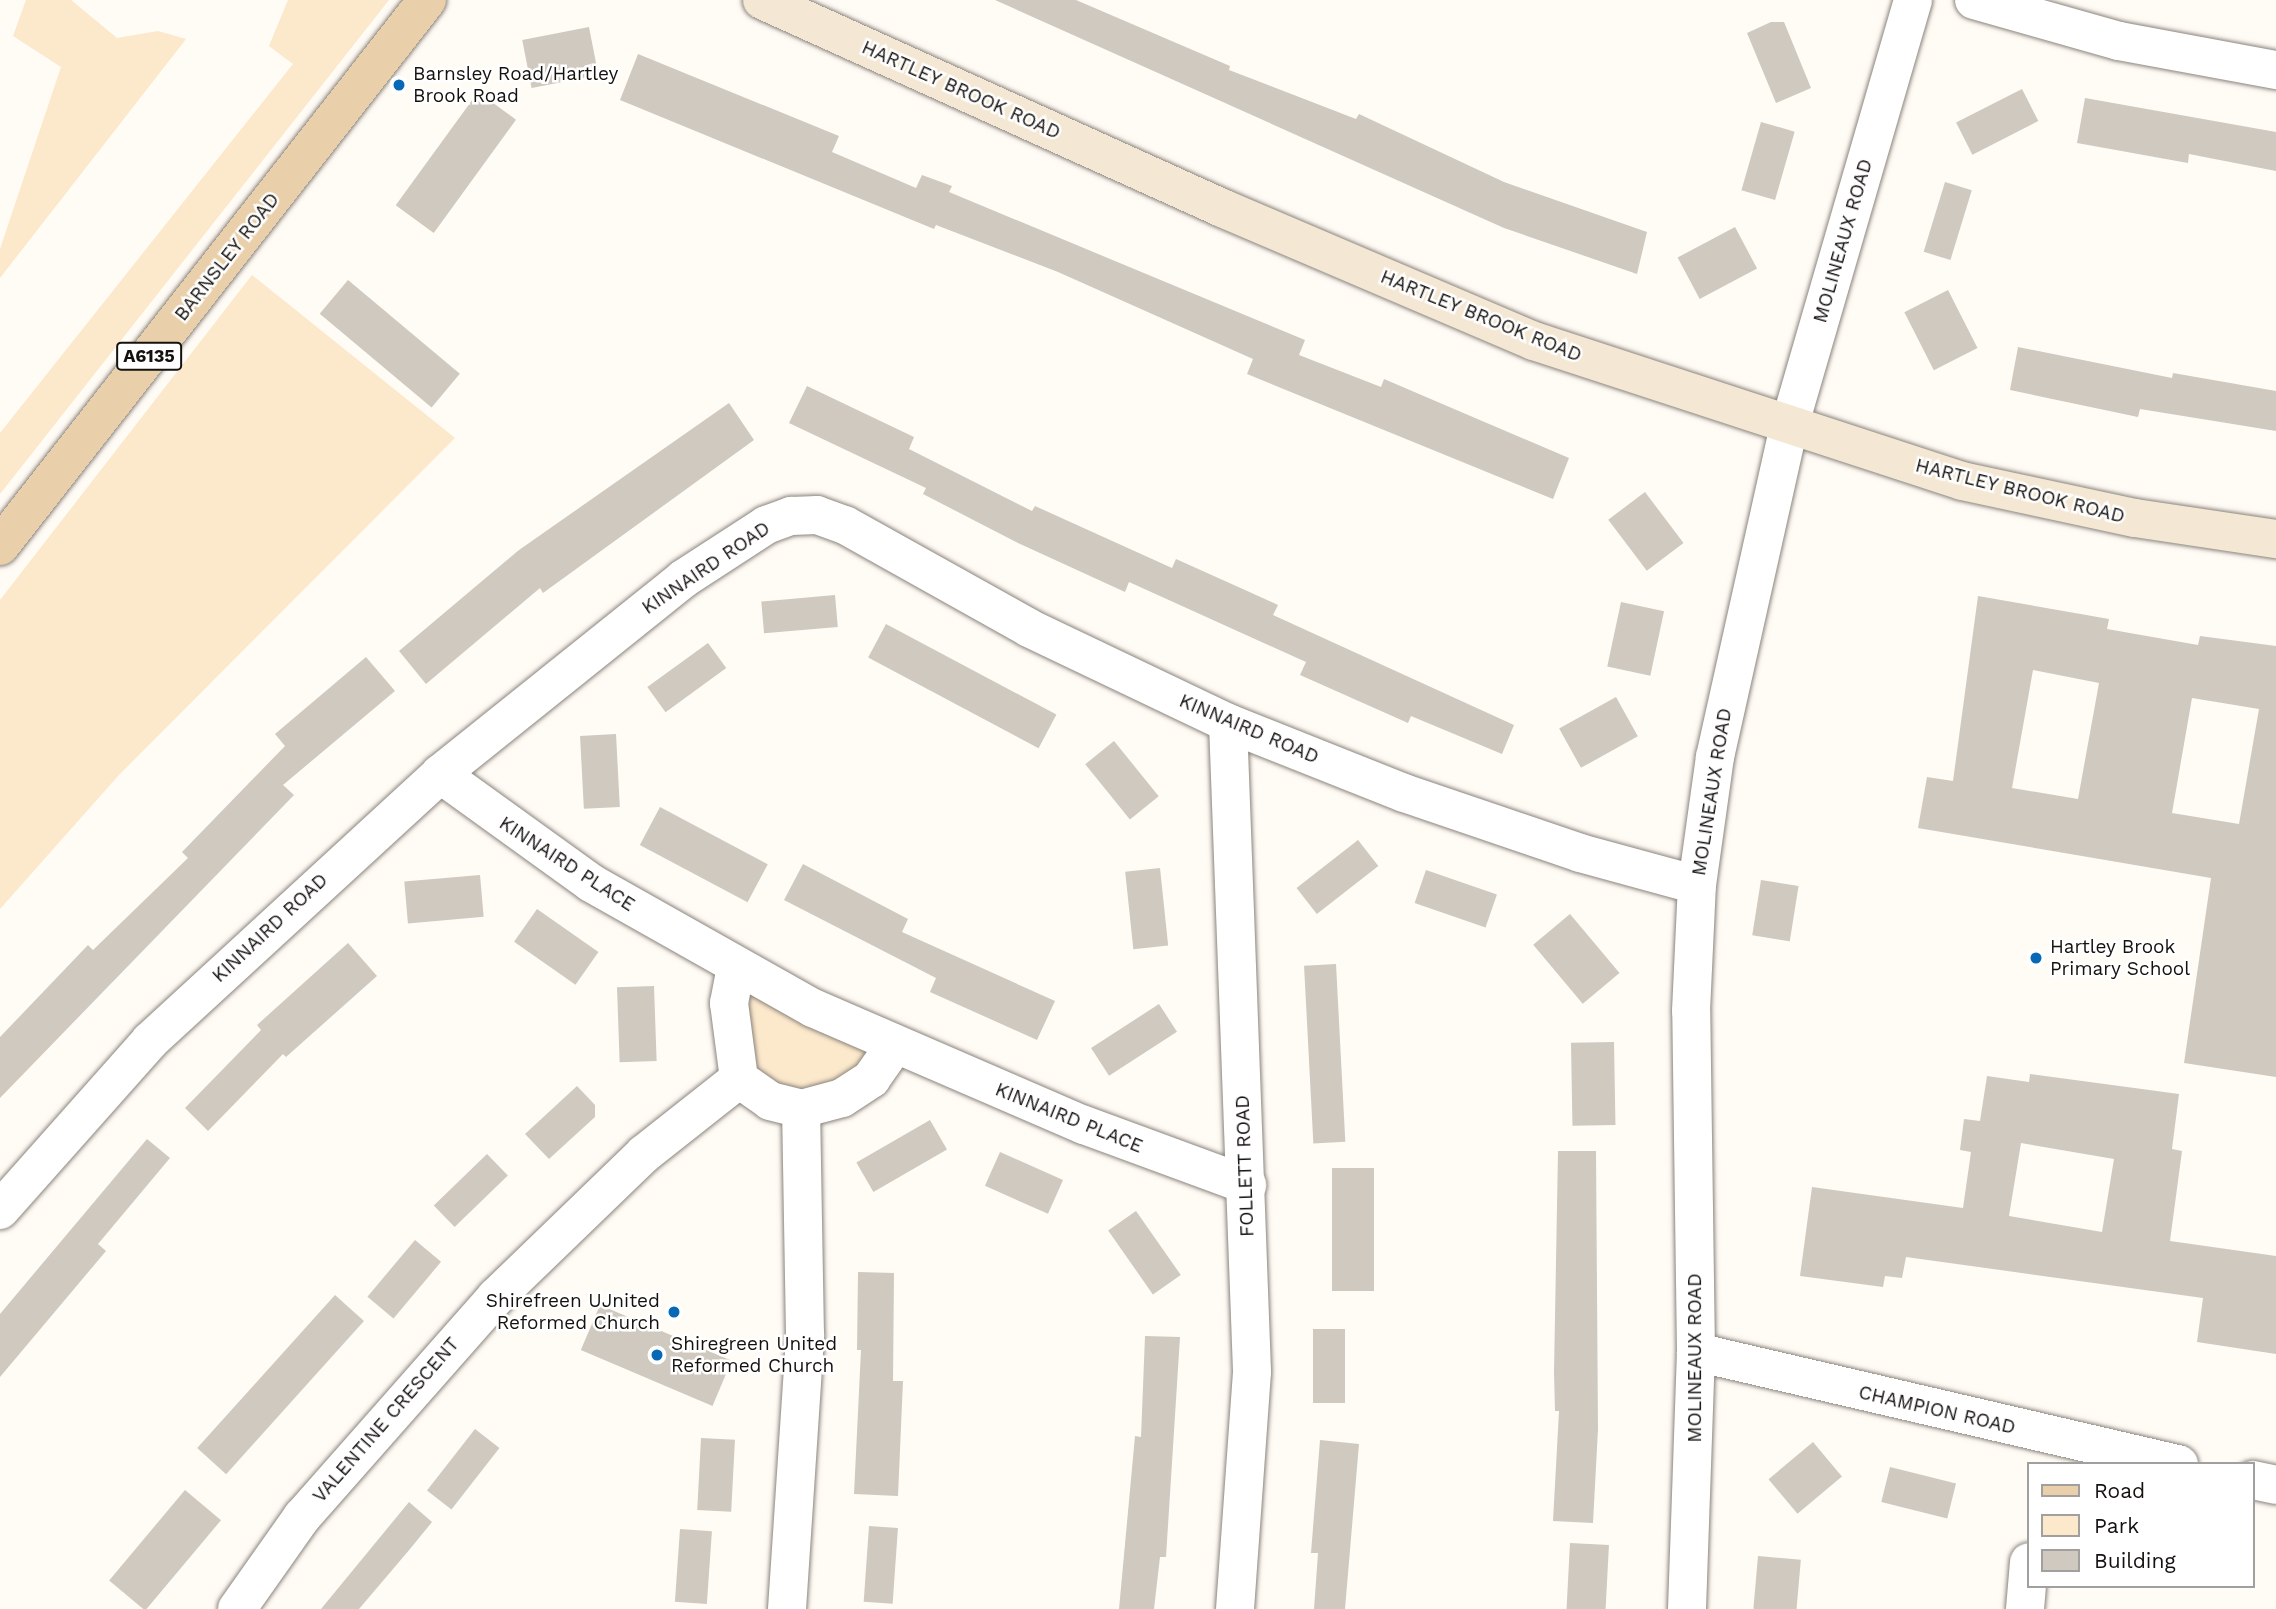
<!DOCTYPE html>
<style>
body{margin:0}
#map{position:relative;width:2276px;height:1609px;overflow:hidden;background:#fffbf5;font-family:"Work Sans",sans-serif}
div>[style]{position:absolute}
.green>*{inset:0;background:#fce8cb}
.building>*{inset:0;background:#cfc9c0;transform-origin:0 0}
.roads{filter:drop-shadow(0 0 2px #8a847c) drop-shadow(0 0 2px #8a847c)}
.street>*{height:38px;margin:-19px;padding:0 19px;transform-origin:19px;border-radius:19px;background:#fff}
.secondary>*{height:38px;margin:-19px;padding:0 19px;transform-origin:19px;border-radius:19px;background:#f4e8d4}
.primary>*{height:38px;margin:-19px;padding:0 19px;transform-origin:19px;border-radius:19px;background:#ead0aa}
.dots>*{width:19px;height:19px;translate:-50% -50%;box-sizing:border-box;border:4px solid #fff;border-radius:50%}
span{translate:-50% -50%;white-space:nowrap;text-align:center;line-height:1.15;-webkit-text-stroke:5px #fff;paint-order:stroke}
.shield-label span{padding:2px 5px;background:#fff;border:2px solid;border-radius:5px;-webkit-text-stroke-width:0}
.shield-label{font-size:18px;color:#14120f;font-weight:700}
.poi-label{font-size:19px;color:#14120f}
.left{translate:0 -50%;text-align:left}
.right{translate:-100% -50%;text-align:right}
.street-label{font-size:19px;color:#14120f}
.legend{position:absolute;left:2027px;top:1462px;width:228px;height:126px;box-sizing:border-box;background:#fff;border:2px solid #a1a09f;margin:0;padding:9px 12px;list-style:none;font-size:21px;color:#14120f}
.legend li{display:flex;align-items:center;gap:14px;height:35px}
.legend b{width:35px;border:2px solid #a1a09f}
</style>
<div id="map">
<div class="green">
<i style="clip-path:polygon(26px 0,71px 0,117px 38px,158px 31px,186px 39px,0 278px,0 249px,61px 67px,13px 36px)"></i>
<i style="clip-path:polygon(288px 0,389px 0,0 494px,0 433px,293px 64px,269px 46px)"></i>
<i style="clip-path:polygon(252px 275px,455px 438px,118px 776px,0 909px,0 600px)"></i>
<i style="clip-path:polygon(749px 987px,878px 1051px,816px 1097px,779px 1090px,752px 1065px,744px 1006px)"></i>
</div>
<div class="building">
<i style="clip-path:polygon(995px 0,1076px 0,1230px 66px,1229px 70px,1356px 119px,1359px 114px,1504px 182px,1647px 232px,1637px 274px,1504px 228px)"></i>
<i style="clip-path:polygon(1771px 22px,1784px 22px,1811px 88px,1776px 103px,1747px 33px)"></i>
<i style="left:589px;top:27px;width:49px;height:68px;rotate:79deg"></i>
<i style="clip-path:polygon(638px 54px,839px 136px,832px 152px,916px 188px,922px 175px,952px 186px,949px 192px,1305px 340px,1299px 355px,1381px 387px,1384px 379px,1569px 458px,1553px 499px,1247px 374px,1253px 359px,1058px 272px,936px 225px,934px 229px,620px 100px)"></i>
<i style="left:2022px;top:89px;width:36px;height:74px;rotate:63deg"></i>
<i style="left:478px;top:92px;width:47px;height:140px;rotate:36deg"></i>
<i style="clip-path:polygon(2085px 98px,2276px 132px,2276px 171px,2189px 154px,2188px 163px,2077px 143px)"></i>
<i style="left:1761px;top:122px;width:35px;height:71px;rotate:16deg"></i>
<i style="left:1945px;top:182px;width:28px;height:73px;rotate:17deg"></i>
<i style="left:1735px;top:227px;width:47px;height:65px;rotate:62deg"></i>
<i style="left:348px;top:280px;width:146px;height:44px;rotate:40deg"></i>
<i style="left:1948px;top:290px;width:65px;height:49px;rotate:63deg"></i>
<i style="clip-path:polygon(2018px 347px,2172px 378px,2173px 373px,2276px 391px,2276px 431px,2140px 409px,2138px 417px,2010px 390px)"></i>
<i style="clip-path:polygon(807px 386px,914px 437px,909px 449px,1032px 511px,1035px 506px,1172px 568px,1176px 559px,1245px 590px,1278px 605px,1273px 615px,1514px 725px,1502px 754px,1411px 716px,1408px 723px,1300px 675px,1306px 662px,1129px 582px,1125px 592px,1018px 543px,923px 494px,926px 488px,789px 423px)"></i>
<i style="clip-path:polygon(729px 403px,754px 440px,543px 593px,540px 588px,426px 684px,399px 651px,519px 550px)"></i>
<i style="left:1645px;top:492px;width:64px;height:46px;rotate:53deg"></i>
<i style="left:835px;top:595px;width:32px;height:74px;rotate:85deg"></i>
<i style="clip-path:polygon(evenodd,1978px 596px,2109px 619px,2107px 629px,2198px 645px,2200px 636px,2276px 646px,2276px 1077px,2184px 1063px,2211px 878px,1918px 828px,1927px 777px,1953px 781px,1978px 596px,2033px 670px,2099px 683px,2078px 799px,2012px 788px,2033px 670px,1978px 596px,2192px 698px,2259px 709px,2239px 824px,2172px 813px,2192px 698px)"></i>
<i style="left:1621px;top:602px;width:44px;height:66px;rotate:12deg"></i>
<i style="left:886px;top:624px;width:193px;height:38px;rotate:28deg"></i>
<i style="left:708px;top:643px;width:31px;height:75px;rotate:54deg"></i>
<i style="clip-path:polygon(366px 657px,395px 691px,283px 785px,294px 795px,0 1098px,0 1037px,88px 945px,93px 950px,188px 858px,182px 852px,285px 746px,275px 734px)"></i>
<i style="left:1616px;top:697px;width:45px;height:65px;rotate:61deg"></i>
<i style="left:616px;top:734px;width:73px;height:36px;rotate:87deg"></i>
<i style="left:1114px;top:741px;width:71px;height:37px;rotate:51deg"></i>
<i style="left:660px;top:807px;width:122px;height:43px;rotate:28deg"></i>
<i style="left:1358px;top:840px;width:33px;height:78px;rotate:52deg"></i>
<i style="clip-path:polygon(803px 864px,908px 919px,902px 932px,1055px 1001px,1037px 1040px,930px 992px,936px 978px,784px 900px)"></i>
<i style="left:1160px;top:868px;width:78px;height:35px;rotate:84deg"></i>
<i style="left:1426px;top:870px;width:75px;height:35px;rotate:19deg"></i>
<i style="left:480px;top:875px;width:42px;height:76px;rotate:85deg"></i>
<i style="left:1761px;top:880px;width:38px;height:56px;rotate:9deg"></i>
<i style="left:537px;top:909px;width:75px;height:40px;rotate:35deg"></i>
<i style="left:1570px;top:914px;width:77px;height:48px;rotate:50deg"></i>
<i style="clip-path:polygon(348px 943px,377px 976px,286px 1057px,283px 1054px,208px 1131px,185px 1108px,261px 1030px,257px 1025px)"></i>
<i style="left:1336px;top:964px;width:178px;height:32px;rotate:87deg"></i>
<i style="left:654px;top:986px;width:75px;height:37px;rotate:88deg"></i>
<i style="left:1159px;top:1004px;width:33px;height:81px;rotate:57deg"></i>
<i style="left:1614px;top:1042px;width:83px;height:43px;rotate:89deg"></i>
<i style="clip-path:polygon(evenodd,2030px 1074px,2179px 1094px,2172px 1149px,2182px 1151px,2170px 1241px,2276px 1256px,2276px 1354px,2197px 1342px,2203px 1298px,1906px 1257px,1902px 1278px,1885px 1276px,1883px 1287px,1800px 1276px,1812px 1187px,1963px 1208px,1971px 1152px,1960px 1150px,1964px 1119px,1980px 1121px,1987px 1076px,2029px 1082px,2030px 1074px,2021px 1143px,2114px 1159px,2102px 1232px,2009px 1216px,2021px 1143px)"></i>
<i style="clip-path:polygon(577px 1086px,595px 1105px,595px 1117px,549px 1159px,525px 1134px)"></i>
<i style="left:930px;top:1120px;width:34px;height:85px;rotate:60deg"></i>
<i style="clip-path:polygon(147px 1139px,170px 1158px,98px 1244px,106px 1251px,0 1377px,0 1314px)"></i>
<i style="clip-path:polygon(1558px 1151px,1596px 1151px,1598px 1429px,1593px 1523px,1553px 1521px,1559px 1411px,1555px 1411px,1554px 1372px)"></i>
<i style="left:1000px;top:1152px;width:69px;height:37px;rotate:24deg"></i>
<i style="left:487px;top:1154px;width:30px;height:74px;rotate:46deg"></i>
<i style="left:1332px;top:1168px;width:42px;height:123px"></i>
<i style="left:1136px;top:1211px;width:78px;height:34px;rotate:55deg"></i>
<i style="left:415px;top:1240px;width:34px;height:74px;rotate:40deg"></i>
<i style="clip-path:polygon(858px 1272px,894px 1273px,893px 1381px,903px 1381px,898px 1496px,854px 1494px,861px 1350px,857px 1350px)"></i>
<i style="left:335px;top:1295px;width:39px;height:206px;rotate:42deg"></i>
<i style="left:600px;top:1305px;width:143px;height:49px;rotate:23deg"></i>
<i style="left:1313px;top:1329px;width:32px;height:74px"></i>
<i style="clip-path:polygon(1145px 1336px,1180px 1337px,1166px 1557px,1160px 1557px,1154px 1609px,1119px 1609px,1135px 1436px,1141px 1437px)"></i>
<i style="left:475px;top:1429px;width:31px;height:78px;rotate:38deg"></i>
<i style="left:701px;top:1438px;width:34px;height:72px;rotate:3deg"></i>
<i style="clip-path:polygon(1320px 1440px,1359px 1444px,1345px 1609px,1314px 1609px,1318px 1553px,1311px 1553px)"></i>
<i style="left:1813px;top:1442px;width:45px;height:58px;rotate:50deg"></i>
<i style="left:1890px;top:1467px;width:68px;height:36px;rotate:14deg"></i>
<i style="left:185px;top:1490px;width:47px;height:118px;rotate:40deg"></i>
<i style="clip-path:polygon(409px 1502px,432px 1522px,410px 1549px,359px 1609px,321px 1609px)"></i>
<i style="left:869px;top:1526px;width:29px;height:76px;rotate:4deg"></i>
<i style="left:680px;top:1529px;width:32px;height:73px;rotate:4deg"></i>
<i style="left:1570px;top:1543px;width:39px;height:66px;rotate:3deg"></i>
<i style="left:1758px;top:1556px;width:43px;height:53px;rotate:5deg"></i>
</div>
<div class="roads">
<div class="street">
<i style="left:1974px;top:0;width:151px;rotate:15.8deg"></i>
<i style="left:2119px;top:41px;width:160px;rotate:10.5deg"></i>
<i style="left:1228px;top:723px;width:649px;rotate:87.88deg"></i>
<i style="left:1252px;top:1372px;width:238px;rotate:94.1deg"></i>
<i style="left:440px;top:774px;width:186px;rotate:35.8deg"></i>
<i style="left:591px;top:883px;width:255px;rotate:29.4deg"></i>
<i style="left:813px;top:1008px;width:295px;rotate:23.4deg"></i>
<i style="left:1084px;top:1125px;width:174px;rotate:20.2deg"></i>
<i style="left:736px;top:967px;width:37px;rotate:101deg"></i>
<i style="left:729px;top:1003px;width:77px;rotate:82.5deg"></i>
<i style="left:739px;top:1079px;width:38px;rotate:35deg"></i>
<i style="left:770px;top:1101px;width:32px;rotate:14deg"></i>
<i style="left:801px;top:1109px;width:42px;rotate:-15deg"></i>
<i style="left:842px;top:1098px;width:35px;rotate:-33deg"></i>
<i style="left:871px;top:1079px;width:39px;rotate:-55deg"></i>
<i style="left:0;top:1210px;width:226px;rotate:-48.4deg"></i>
<i style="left:150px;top:1041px;width:394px;rotate:-42.6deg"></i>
<i style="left:440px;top:774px;width:312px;rotate:-38.7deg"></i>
<i style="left:683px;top:579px;width:99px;rotate:-33deg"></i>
<i style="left:766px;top:525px;width:27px;rotate:-20deg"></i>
<i style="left:791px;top:516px;width:26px;rotate:-2deg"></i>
<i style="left:817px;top:515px;width:30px;rotate:20deg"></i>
<i style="left:845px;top:525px;width:211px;rotate:29.2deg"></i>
<i style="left:1029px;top:628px;width:221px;rotate:25.5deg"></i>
<i style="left:1228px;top:723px;width:189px;rotate:21.7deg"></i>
<i style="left:1404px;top:793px;width:186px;rotate:18.8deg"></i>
<i style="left:1580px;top:853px;width:121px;rotate:15.3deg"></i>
<i style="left:1696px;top:1352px;width:496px;rotate:13.1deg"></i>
<i style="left:2253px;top:1480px;width:24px;rotate:12deg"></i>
<i style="left:237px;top:1609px;width:113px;rotate:-54.8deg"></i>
<i style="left:302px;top:1517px;width:293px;rotate:-48.6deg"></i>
<i style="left:496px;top:1297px;width:206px;rotate:-44deg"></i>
<i style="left:644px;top:1154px;width:121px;rotate:-38.3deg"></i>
<i style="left:787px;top:1609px;width:275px;rotate:-86.2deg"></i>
<i style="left:805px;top:1335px;width:226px;rotate:-91deg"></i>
<i style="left:1687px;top:1609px;width:257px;rotate:-88deg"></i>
<i style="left:1696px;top:1352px;width:341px;rotate:-90.8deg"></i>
<i style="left:1691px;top:1011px;width:126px;rotate:-87.3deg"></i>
<i style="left:1697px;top:885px;width:129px;rotate:-82deg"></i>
<i style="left:1715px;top:757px;width:338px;rotate:-77.4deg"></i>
<i style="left:1789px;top:427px;width:445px;rotate:-73.8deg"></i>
<i style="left:2025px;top:1609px;width:47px;rotate:-85.1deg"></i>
</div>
<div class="secondary">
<i style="left:762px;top:0;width:505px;rotate:24.33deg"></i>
<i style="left:1222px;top:208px;width:339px;rotate:23.1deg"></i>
<i style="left:1534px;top:341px;width:450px;rotate:18.1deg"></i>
<i style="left:1962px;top:481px;width:177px;rotate:12.1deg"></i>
<i style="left:2135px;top:518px;width:143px;rotate:8.5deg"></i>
</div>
<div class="primary">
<i style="left:0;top:546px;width:693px;rotate:-51.97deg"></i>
</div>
</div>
<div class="dots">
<i style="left:399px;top:85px;background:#0768b5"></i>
<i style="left:2036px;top:958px;background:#0768b5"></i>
<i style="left:674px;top:1312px;background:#0768b5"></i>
<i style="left:657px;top:1355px;background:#0768b5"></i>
</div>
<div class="shield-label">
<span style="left:149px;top:356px">A6135</span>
</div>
<div class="poi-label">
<span class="left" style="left:413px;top:85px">Barnsley Road/Hartley<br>Brook Road</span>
<span class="left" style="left:2050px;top:958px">Hartley Brook<br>Primary School</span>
<span class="right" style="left:660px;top:1312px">Shirefreen UJnited<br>Reformed Church</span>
<span class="left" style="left:671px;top:1355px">Shiregreen United<br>Reformed Church</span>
</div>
<div class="street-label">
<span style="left:961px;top:90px;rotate:24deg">HARTLEY BROOK ROAD</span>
<span style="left:1843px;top:241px;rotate:-74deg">MOLINEAUX ROAD</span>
<span style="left:227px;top:257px;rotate:-52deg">BARNSLEY ROAD</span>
<span style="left:1481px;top:316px;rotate:22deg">HARTLEY BROOK ROAD</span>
<span style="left:2020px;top:491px;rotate:14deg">HARTLEY BROOK ROAD</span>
<span style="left:706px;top:568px;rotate:-34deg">KINNAIRD ROAD</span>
<span style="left:1249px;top:729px;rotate:23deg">KINNAIRD ROAD</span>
<span style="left:1712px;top:792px;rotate:-81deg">MOLINEAUX ROAD</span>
<span style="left:567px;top:864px;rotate:33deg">KINNAIRD PLACE</span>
<span style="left:270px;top:928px;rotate:-43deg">KINNAIRD ROAD</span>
<span style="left:1069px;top:1118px;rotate:22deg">KINNAIRD PLACE</span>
<span style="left:1245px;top:1166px;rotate:-92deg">FOLLETT ROAD</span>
<span style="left:1695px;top:1358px;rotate:-90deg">MOLINEAUX ROAD</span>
<span style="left:1937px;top:1410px;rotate:13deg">CHAMPION ROAD</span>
<span style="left:386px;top:1420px;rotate:-49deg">VALENTINE CRESCENT</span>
</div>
<ul class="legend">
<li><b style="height:9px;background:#ead0aa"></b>Road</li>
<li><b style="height:19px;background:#fce8cb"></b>Park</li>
<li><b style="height:19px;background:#cfc9c0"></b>Building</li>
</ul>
</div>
